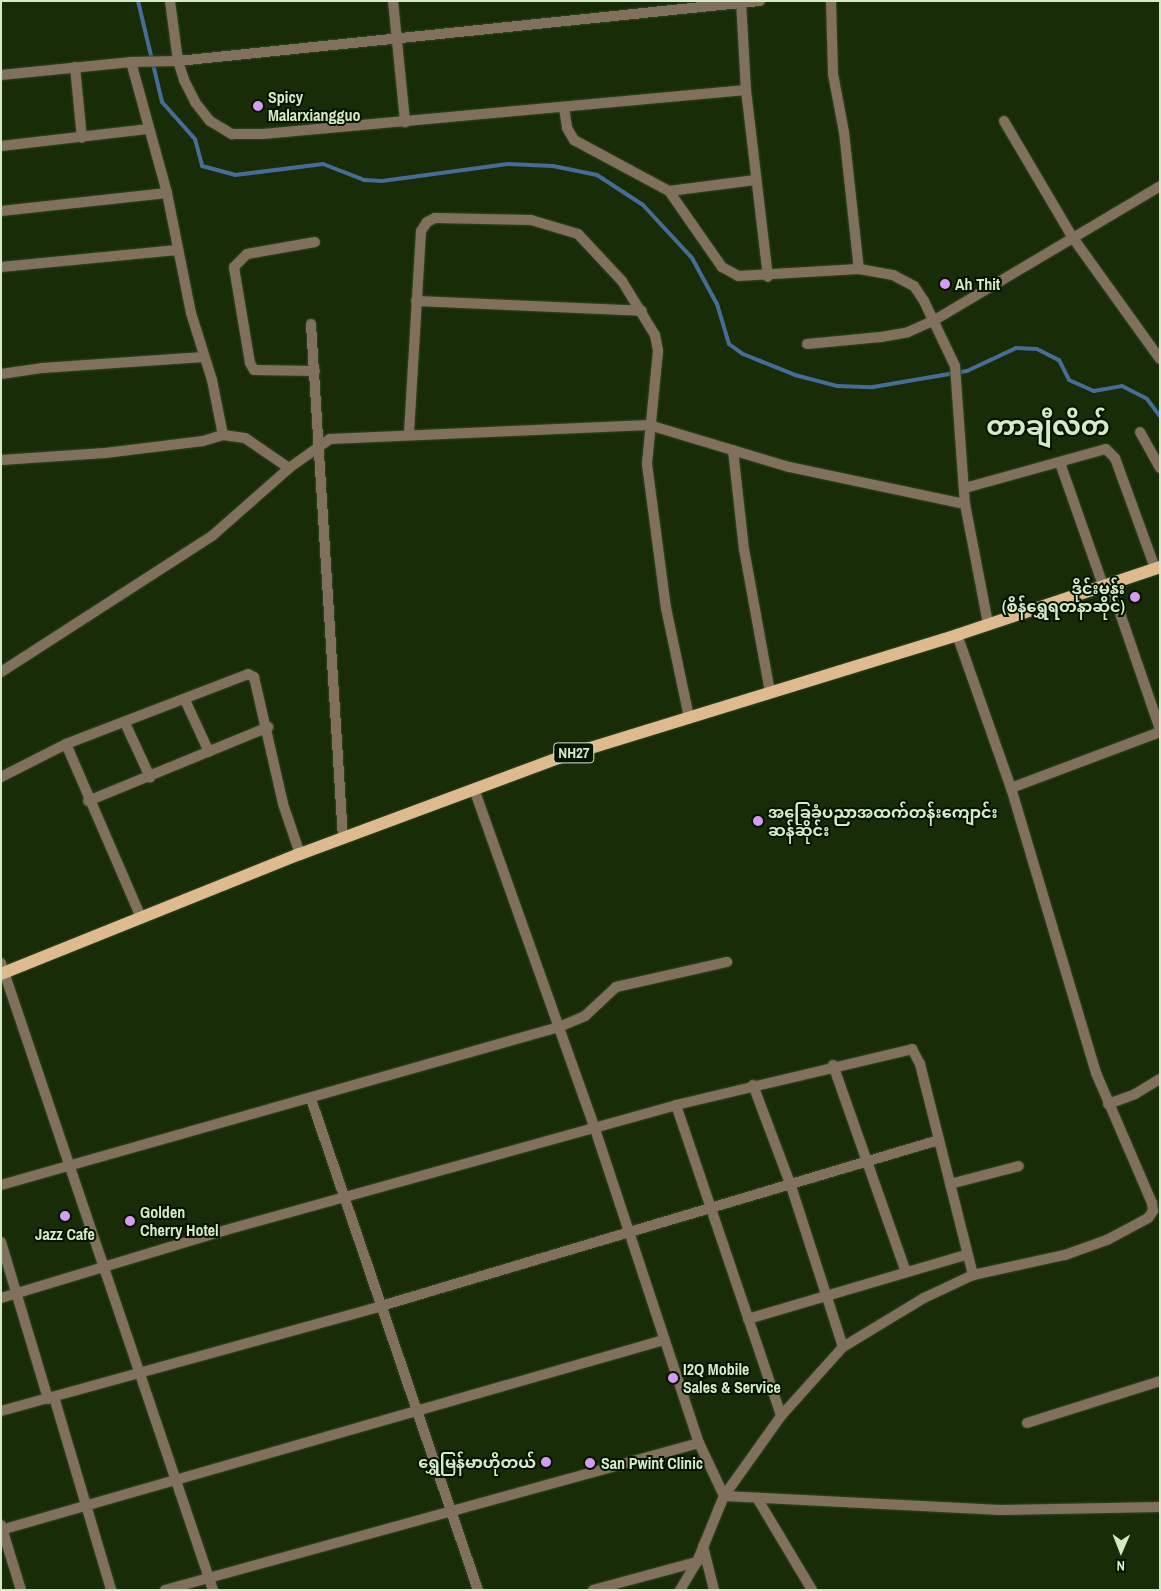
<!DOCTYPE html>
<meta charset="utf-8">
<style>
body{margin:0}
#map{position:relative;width:1161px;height:1591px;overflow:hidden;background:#182c07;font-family:"Archivo Narrow","Noto Sans Myanmar",sans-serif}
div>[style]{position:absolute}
.stream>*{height:4px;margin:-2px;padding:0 2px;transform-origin:2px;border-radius:2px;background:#466c98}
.roads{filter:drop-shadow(0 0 1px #324722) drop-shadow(0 0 1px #324722)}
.street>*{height:10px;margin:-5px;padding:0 5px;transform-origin:5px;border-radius:5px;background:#81705b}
.primary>*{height:12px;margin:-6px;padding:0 6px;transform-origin:6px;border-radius:6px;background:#debb8f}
.dots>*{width:14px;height:14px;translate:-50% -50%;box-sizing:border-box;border:2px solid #051300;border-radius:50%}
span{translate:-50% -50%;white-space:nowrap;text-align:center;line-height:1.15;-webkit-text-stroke:4px #051300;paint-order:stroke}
.shield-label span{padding:1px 4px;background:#051300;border:1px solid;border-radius:4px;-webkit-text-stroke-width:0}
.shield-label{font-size:15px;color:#d5ebc7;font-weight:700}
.poi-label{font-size:16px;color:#d5ebc7;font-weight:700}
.left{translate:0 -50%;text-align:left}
.right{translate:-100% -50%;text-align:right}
.town-label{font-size:26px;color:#d5ebc7;font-weight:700}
.frame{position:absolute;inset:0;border:2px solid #d5ebc7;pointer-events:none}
.north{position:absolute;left:1096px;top:1526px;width:50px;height:50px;-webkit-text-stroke:4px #051300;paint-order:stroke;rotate:181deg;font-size:14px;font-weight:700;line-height:20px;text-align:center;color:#d5ebc7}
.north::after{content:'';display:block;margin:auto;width:18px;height:22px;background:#d5ebc7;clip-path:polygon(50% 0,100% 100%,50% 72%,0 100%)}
</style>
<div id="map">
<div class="stream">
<i style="left:138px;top:1px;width:104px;rotate:76.6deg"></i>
<i style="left:162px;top:102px;width:50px;rotate:48.3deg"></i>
<i style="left:195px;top:139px;width:28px;rotate:75deg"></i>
<i style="left:202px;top:166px;width:34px;rotate:15deg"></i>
<i style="left:235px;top:175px;width:89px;rotate:-7.1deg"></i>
<i style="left:323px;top:164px;width:44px;rotate:21.3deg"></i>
<i style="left:364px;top:180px;width:18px;rotate:3deg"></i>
<i style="left:382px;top:181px;width:127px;rotate:-7.7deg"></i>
<i style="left:508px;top:164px;width:45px;rotate:2.5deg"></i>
<i style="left:553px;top:166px;width:45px;rotate:11.6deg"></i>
<i style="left:597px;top:175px;width:55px;rotate:33.1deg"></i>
<i style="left:643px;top:205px;width:72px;rotate:47.2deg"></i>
<i style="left:692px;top:258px;width:52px;rotate:61.5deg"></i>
<i style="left:717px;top:304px;width:42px;rotate:73.3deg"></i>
<i style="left:729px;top:344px;width:17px;rotate:36deg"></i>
<i style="left:743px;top:354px;width:56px;rotate:22deg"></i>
<i style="left:795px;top:375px;width:43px;rotate:14.7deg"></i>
<i style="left:837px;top:386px;width:36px;rotate:2deg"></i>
<i style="left:873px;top:387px;width:95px;rotate:-9.7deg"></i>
<i style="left:967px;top:371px;width:54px;rotate:-25.1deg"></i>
<i style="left:1016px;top:348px;width:21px;rotate:3deg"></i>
<i style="left:1037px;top:349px;width:25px;rotate:27deg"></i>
<i style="left:1059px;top:360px;width:22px;rotate:63deg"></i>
<i style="left:1069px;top:380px;width:27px;rotate:24deg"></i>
<i style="left:1094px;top:391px;width:28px;rotate:-10deg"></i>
<i style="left:1122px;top:386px;width:28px;rotate:27deg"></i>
<i style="left:1147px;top:399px;width:21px;rotate:53deg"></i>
</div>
<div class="roads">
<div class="street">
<i style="left:170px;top:1px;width:61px;rotate:82.4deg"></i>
<i style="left:178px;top:61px;width:20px;rotate:72deg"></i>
<i style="left:184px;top:80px;width:25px;rotate:63deg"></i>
<i style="left:195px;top:102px;width:24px;rotate:52deg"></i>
<i style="left:210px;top:121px;width:26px;rotate:31deg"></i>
<i style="left:232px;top:134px;width:31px"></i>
<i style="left:263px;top:134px;width:485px;rotate:-5.2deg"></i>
<i style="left:393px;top:1px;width:122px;rotate:84.3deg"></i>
<i style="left:741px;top:1px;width:89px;rotate:86.8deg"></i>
<i style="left:746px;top:90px;width:188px;rotate:83.3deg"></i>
<i style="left:831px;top:1px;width:73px;rotate:88.4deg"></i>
<i style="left:833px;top:74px;width:59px;rotate:79.3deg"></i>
<i style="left:844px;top:132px;width:138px;rotate:83.8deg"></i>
<i style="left:859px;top:269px;width:35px;rotate:10deg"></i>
<i style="left:893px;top:275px;width:24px;rotate:28deg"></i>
<i style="left:914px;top:286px;width:18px;rotate:56deg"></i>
<i style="left:924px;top:301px;width:72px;rotate:64.5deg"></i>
<i style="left:955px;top:366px;width:138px;rotate:85.9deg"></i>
<i style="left:965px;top:504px;width:122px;rotate:79.1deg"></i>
<i style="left:131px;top:62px;width:136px;rotate:74.6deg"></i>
<i style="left:167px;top:193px;width:122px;rotate:78.7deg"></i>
<i style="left:191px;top:313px;width:70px;rotate:72.6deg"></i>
<i style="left:212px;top:380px;width:56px;rotate:78.7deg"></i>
<i style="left:75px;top:67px;width:71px;rotate:84.4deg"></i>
<i style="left:1px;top:75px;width:131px;rotate:-5.7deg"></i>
<i style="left:131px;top:62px;width:47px;rotate:-1.2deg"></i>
<i style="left:178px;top:61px;width:585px;rotate:-5.89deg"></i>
<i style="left:564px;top:108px;width:20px;rotate:81deg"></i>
<i style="left:567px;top:128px;width:14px;rotate:60deg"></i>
<i style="left:574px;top:140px;width:108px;rotate:28.2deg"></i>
<i style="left:669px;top:191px;width:93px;rotate:55.1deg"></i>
<i style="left:722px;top:267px;width:18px;rotate:29deg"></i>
<i style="left:738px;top:276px;width:121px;rotate:-3.3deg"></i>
<i style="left:1004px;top:121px;width:136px;rotate:59.5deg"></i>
<i style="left:1073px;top:238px;width:149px;rotate:54.3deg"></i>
<i style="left:1px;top:146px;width:149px;rotate:-6.6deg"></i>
<i style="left:669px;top:191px;width:87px;rotate:-7.3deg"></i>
<i style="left:1px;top:211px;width:167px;rotate:-6.2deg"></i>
<i style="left:1px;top:267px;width:177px;rotate:-5.5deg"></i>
<i style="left:416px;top:301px;width:226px;rotate:2.5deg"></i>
<i style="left:311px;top:324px;width:515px;rotate:86.44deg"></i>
<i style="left:807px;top:344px;width:74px;rotate:-5.4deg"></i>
<i style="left:881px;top:337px;width:27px;rotate:-10deg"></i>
<i style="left:908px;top:332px;width:27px;rotate:-24deg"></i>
<i style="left:933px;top:321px;width:264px;rotate:-30.7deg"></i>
<i style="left:315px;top:371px;width:61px;rotate:-179.1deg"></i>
<i style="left:254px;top:370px;width:8px;rotate:-120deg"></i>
<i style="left:250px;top:363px;width:97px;rotate:-99.5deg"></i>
<i style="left:234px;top:267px;width:18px;rotate:-45deg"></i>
<i style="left:247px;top:254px;width:69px;rotate:-10deg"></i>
<i style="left:1px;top:374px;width:41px;rotate:-8.3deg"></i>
<i style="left:42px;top:368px;width:162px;rotate:-3.9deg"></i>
<i style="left:1140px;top:432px;width:41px;rotate:60.9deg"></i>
<i style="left:409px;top:433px;width:202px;rotate:-86.6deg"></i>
<i style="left:421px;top:231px;width:11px;rotate:-56deg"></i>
<i style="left:427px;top:222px;width:9px;rotate:-27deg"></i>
<i style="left:435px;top:218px;width:96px;rotate:1.2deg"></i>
<i style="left:531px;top:220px;width:49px;rotate:16.6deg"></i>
<i style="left:578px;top:234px;width:64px;rotate:46.9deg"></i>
<i style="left:622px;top:281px;width:63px;rotate:58.6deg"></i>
<i style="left:655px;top:335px;width:16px;rotate:79deg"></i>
<i style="left:658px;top:351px;width:114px;rotate:95.6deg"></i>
<i style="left:647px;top:464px;width:145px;rotate:82.5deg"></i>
<i style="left:666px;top:608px;width:111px;rotate:78.1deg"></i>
<i style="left:733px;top:450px;width:100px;rotate:83.7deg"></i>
<i style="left:744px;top:549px;width:145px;rotate:79.7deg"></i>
<i style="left:1px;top:460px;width:104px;rotate:-3.9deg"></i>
<i style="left:105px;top:453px;width:99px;rotate:-7deg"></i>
<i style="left:203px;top:441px;width:21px;rotate:-17deg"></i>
<i style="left:223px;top:435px;width:22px;rotate:8deg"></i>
<i style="left:245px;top:438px;width:53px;rotate:34.3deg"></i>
<i style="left:1060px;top:463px;width:129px;rotate:70.6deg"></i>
<i style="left:965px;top:488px;width:146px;rotate:-15.5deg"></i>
<i style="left:1106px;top:449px;width:13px;rotate:45deg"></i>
<i style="left:1115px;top:458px;width:117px;rotate:70deg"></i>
<i style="left:1110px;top:584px;width:153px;rotate:71deg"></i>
<i style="left:1px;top:672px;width:251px;rotate:-32.8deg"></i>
<i style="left:212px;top:536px;width:103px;rotate:-41.4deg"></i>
<i style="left:289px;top:468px;width:50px;rotate:-35.3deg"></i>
<i style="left:330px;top:439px;width:319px;rotate:-2.5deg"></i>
<i style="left:649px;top:425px;width:146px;rotate:16.7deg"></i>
<i style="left:789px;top:467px;width:180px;rotate:11.9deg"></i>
<i style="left:185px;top:700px;width:57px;rotate:65.2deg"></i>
<i style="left:125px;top:723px;width:60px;rotate:65.2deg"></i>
<i style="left:66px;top:744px;width:189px;rotate:66.6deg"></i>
<i style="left:1px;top:777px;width:73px;rotate:-26.9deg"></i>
<i style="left:66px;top:744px;width:195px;rotate:-21deg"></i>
<i style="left:248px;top:674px;width:7px;rotate:27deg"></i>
<i style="left:254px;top:677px;width:130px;rotate:77.1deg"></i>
<i style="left:283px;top:804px;width:53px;rotate:71.2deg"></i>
<i style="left:1011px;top:788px;width:159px;rotate:-20.6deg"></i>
<i style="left:474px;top:789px;width:361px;rotate:70.4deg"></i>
<i style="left:595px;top:1129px;width:331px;rotate:71.7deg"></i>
<i style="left:699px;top:1443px;width:59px;rotate:64.7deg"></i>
<i style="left:88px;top:801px;width:195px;rotate:-22.3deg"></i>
<i style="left:1px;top:963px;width:662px;rotate:71.32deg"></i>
<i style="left:833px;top:1065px;width:219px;rotate:70.6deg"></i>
<i style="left:753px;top:1085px;width:108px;rotate:69.4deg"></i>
<i style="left:791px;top:1186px;width:169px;rotate:72.1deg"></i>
<i style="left:311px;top:1099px;width:519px;rotate:71.22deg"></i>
<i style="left:1108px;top:1104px;width:29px;rotate:-20deg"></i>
<i style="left:1135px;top:1094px;width:29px;rotate:-31deg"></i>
<i style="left:676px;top:1105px;width:328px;rotate:71.3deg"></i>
<i style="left:950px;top:1184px;width:71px;rotate:-14.6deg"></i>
<i style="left:1px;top:1185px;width:580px;rotate:-15.81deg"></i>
<i style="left:559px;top:1027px;width:28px;rotate:-23deg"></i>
<i style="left:585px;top:1016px;width:42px;rotate:-43.1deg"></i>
<i style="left:616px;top:987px;width:114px;rotate:-12.7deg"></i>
<i style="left:1px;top:1242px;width:164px;rotate:73.3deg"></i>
<i style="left:1px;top:1298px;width:235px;rotate:-16.8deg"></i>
<i style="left:226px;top:1230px;width:467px;rotate:-15.5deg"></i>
<i style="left:676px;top:1105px;width:243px;rotate:-13.3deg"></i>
<i style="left:912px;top:1049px;width:17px;rotate:62deg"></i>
<i style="left:920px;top:1064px;width:218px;rotate:75.9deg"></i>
<i style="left:748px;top:1319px;width:227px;rotate:-16.4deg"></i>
<i style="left:54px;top:1397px;width:201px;rotate:73.5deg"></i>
<i style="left:1px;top:1411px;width:394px;rotate:-15.4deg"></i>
<i style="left:381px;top:1306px;width:582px;rotate:-16.57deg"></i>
<i style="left:1027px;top:1423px;width:139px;rotate:-17.5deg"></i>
<i style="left:724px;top:1496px;width:277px;rotate:2.9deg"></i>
<i style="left:1001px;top:1510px;width:159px;rotate:-1.1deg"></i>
<i style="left:757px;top:1498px;width:107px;rotate:59.1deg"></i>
<i style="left:1px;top:1525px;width:68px;rotate:72.9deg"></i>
<i style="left:1px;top:1530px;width:690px;rotate:-15.99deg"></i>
<i style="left:703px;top:1546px;width:45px;rotate:76deg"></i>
<i style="left:165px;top:1590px;width:554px;rotate:-15.39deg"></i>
<i style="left:593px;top:1590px;width:108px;rotate:-15.1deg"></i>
<i style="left:697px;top:1562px;width:71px;rotate:-67.8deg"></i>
<i style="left:724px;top:1496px;width:98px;rotate:-54.5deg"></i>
<i style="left:781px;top:1416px;width:93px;rotate:-48.1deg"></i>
<i style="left:843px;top:1347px;width:95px;rotate:-31.2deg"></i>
<i style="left:924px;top:1298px;width:54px;rotate:-25.1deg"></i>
<i style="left:973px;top:1275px;width:94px;rotate:-12.3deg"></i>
<i style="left:1065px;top:1255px;width:45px;rotate:-19.7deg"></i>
<i style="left:1107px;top:1240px;width:47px;rotate:-28.2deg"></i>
<i style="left:1148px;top:1218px;width:9px;rotate:-54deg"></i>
<i style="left:1153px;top:1211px;width:8px;rotate:-97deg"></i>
<i style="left:1152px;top:1203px;width:142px;rotate:-113.3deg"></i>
<i style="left:1096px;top:1073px;width:297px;rotate:-106.6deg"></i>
<i style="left:1011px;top:788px;width:162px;rotate:-109.4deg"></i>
<i style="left:680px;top:1590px;width:33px;rotate:-59deg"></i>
</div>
<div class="primary">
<i style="left:1px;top:974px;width:322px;rotate:-21.9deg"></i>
<i style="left:300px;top:854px;width:275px;rotate:-20.4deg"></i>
<i style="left:558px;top:758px;width:418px;rotate:-17.1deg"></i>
<i style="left:957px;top:635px;width:214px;rotate:-18.5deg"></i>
</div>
</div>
<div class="dots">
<i style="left:258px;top:106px;background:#d89af8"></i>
<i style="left:945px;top:284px;background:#d89af8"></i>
<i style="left:1135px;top:597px;background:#d89af8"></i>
<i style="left:758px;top:821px;background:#d89af8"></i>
<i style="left:65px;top:1216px;background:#d89af8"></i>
<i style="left:130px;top:1221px;background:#d89af8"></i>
<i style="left:673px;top:1378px;background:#d89af8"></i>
<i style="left:546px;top:1462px;background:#d89af8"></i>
<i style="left:590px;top:1463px;background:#d89af8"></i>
</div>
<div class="shield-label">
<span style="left:574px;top:753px">NH27</span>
</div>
<div class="poi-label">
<span class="left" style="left:268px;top:106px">Spicy<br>Malarxiangguo</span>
<span class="left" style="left:955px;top:284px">Ah Thit</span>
<span class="right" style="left:1125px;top:597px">ဒိုင်းမွန်း<br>(စိန်ရွှေရတနာဆိုင်)</span>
<span class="left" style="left:768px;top:821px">အခြေခံပညာအထက်တန်းကျောင်း<br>ဆန်ဆိုင်း</span>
<span class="left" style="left:140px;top:1221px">Golden<br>Cherry Hotel</span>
<span style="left:65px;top:1234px">Jazz Cafe</span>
<span class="left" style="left:683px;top:1378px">I2Q Mobile<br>Sales &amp; Service</span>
<span class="right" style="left:536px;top:1462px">ရွှေမြန်မာဟိုတယ်</span>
<span class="left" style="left:601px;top:1463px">San Pwint Clinic</span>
</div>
<div class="town-label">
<span style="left:1048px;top:426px">တာချီလိတ်</span>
</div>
<div class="frame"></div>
<div class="north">N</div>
</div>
